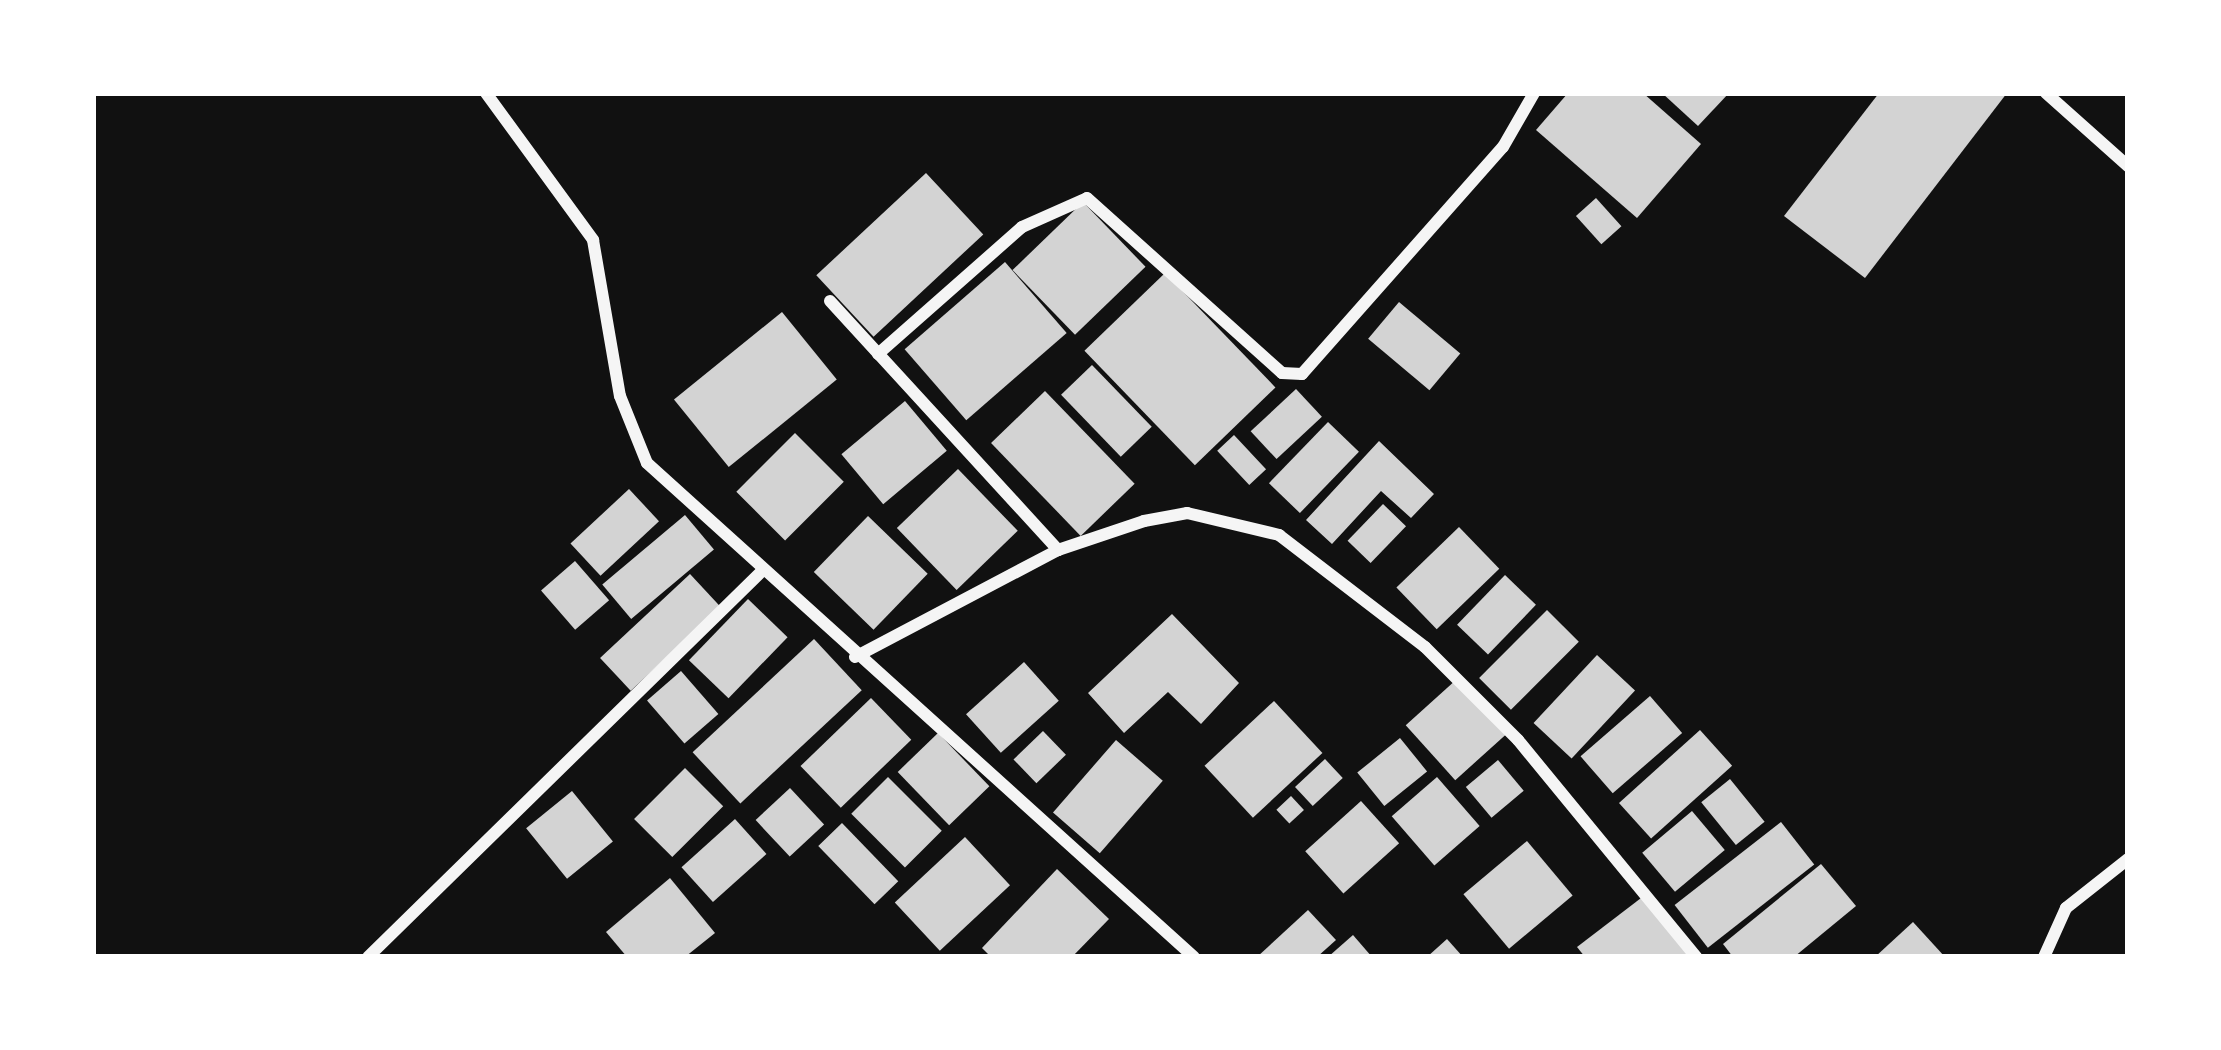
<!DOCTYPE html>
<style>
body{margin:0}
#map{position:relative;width:2221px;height:1050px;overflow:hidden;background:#111;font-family:Mulish,sans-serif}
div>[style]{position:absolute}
.building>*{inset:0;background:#d3d3d3;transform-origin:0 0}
.minor>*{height:12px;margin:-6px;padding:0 6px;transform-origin:6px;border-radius:6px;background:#f5f5f5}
span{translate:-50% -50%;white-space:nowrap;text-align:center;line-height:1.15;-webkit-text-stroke:9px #fff;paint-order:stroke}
.frame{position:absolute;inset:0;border:96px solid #fff;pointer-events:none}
</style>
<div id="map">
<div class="building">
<i style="clip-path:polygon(1568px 93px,1643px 93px,1701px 144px,1637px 218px,1536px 130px)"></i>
<i style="clip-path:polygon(1662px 93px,1729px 93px,1698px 126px)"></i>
<i style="clip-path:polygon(1879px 93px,2007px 93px,1865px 278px,1784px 216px)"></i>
<i style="left:926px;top:173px;width:84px;height:150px;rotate:47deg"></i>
<i style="left:1596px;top:198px;width:38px;height:27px;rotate:48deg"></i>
<i style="left:1083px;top:202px;width:90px;height:98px;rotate:46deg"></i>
<i style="left:1005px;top:262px;width:94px;height:133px;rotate:49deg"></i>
<i style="left:1165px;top:273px;width:159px;height:112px;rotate:46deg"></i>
<i style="left:1399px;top:302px;width:80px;height:48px;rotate:40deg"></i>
<i style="left:782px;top:312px;width:87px;height:139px;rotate:51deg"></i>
<i style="left:1092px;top:365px;width:86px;height:43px;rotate:46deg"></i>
<i style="left:1296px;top:389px;width:38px;height:62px;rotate:47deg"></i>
<i style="left:1045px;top:391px;width:129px;height:75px;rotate:46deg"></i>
<i style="left:905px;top:401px;width:65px;height:83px;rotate:50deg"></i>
<i style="left:1328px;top:422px;width:43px;height:85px;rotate:44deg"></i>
<i style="left:795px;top:433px;width:69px;height:83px;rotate:45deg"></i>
<i style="left:1234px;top:435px;width:47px;height:23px;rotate:47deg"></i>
<i style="clip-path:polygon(1379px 441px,1434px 494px,1411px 518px,1381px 491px,1332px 544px,1306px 520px)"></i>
<i style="left:958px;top:469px;width:86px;height:85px;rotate:46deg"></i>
<i style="left:629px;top:489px;width:44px;height:80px;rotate:47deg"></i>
<i style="left:1383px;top:504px;width:32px;height:51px;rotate:44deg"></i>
<i style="left:685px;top:515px;width:45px;height:108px;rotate:50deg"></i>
<i style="left:868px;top:516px;width:83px;height:78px;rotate:44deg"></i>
<i style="left:1459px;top:527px;width:58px;height:87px;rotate:46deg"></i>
<i style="left:575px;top:561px;width:52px;height:45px;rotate:49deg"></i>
<i style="left:690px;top:574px;width:45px;height:123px;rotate:47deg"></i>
<i style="left:1505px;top:575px;width:43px;height:69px;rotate:44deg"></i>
<i style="left:748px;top:599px;width:55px;height:85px;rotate:44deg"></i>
<i style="left:1547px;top:610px;width:45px;height:96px;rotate:45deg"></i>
<i style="clip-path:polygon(1172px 614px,1239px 683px,1201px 724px,1168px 692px,1124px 733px,1088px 693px)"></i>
<i style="left:814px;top:639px;width:70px;height:166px;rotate:47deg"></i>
<i style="left:1597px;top:655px;width:52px;height:93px;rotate:43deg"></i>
<i style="left:1024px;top:662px;width:52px;height:78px;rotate:48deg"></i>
<i style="left:681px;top:671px;width:57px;height:45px;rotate:49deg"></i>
<i style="left:1457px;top:679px;width:74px;height:69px;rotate:48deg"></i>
<i style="left:1650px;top:696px;width:49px;height:92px;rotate:49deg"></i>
<i style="left:871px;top:698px;width:58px;height:98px;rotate:46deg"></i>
<i style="left:1274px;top:701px;width:71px;height:95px;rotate:47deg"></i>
<i style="left:1700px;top:730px;width:48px;height:109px;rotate:48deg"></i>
<i style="left:1043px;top:731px;width:33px;height:41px;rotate:46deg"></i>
<i style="left:938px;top:733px;width:74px;height:56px;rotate:46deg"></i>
<i style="left:1400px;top:738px;width:43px;height:55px;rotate:51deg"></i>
<i style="left:1116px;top:740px;width:62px;height:96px;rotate:41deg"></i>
<i style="left:1325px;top:759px;width:26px;height:41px;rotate:47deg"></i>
<i style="left:1498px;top:760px;width:40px;height:42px;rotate:50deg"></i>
<i style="left:685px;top:768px;width:54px;height:72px;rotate:45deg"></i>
<i style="left:888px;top:777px;width:76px;height:52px;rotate:45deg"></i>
<i style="left:1437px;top:777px;width:65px;height:60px;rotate:49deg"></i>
<i style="left:1730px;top:779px;width:55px;height:37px;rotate:51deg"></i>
<i style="left:790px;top:788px;width:50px;height:47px;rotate:47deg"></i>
<i style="left:572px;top:791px;width:65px;height:59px;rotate:51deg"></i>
<i style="left:1291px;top:796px;width:19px;height:20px;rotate:47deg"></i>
<i style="left:1361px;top:801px;width:57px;height:75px;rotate:48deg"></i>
<i style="left:1692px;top:811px;width:51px;height:65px;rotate:50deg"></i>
<i style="left:735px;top:819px;width:47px;height:72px;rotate:48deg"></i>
<i style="left:1781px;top:822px;width:54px;height:135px;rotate:52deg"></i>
<i style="left:842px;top:823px;width:81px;height:33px;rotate:46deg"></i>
<i style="left:965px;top:837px;width:66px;height:96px;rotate:47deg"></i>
<i style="left:1527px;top:841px;width:71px;height:83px;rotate:50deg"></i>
<i style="clip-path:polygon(1821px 864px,1856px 906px,1794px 957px,1733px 957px,1723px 944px)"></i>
<i style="clip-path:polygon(1057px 869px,1109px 919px,1072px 957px,991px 957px,982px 948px)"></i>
<i style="clip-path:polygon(670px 878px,715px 933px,685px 957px,627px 957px,606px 932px)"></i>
<i style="clip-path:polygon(1645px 895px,1693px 957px,1585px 957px,1577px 947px)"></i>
<i style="clip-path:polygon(1308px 910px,1336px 940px,1317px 957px,1257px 957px)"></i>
<i style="clip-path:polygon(1913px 922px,1945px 957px,1875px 957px)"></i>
<i style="clip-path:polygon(1353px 935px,1372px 957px,1328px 957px)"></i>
<i style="clip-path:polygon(1447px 939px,1463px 957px,1427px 957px)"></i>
</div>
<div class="minor">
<i style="left:486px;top:93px;width:182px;rotate:53.9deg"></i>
<i style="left:593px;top:240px;width:158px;rotate:80.2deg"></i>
<i style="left:620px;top:396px;width:72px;rotate:68.1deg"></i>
<i style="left:647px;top:463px;width:737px;rotate:42.09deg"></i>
<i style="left:2046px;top:93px;width:110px;rotate:41.7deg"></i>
<i style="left:830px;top:301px;width:338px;rotate:47.5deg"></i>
<i style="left:878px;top:354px;width:192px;rotate:-41.4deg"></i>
<i style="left:1022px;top:227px;width:71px;rotate:-24deg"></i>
<i style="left:1087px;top:198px;width:262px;rotate:41.9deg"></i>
<i style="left:1282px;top:373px;width:20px;rotate:3deg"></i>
<i style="left:1302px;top:374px;width:303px;rotate:-48.5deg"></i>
<i style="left:1503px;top:147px;width:62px;rotate:-60.1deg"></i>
<i style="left:855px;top:657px;width:229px;rotate:-27.8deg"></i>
<i style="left:1058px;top:550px;width:91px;rotate:-18.6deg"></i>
<i style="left:1144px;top:521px;width:44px;rotate:-10.5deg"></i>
<i style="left:1187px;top:513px;width:95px;rotate:13.4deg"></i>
<i style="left:1279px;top:535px;width:184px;rotate:37.5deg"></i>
<i style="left:1425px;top:647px;width:132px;rotate:45deg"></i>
<i style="left:1518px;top:740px;width:281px;rotate:50.6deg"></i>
<i style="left:368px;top:957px;width:549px;rotate:-44.41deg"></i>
<i style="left:2044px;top:957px;width:54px;rotate:-65.8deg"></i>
<i style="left:2066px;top:908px;width:79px;rotate:-38.3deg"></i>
</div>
<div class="frame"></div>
</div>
